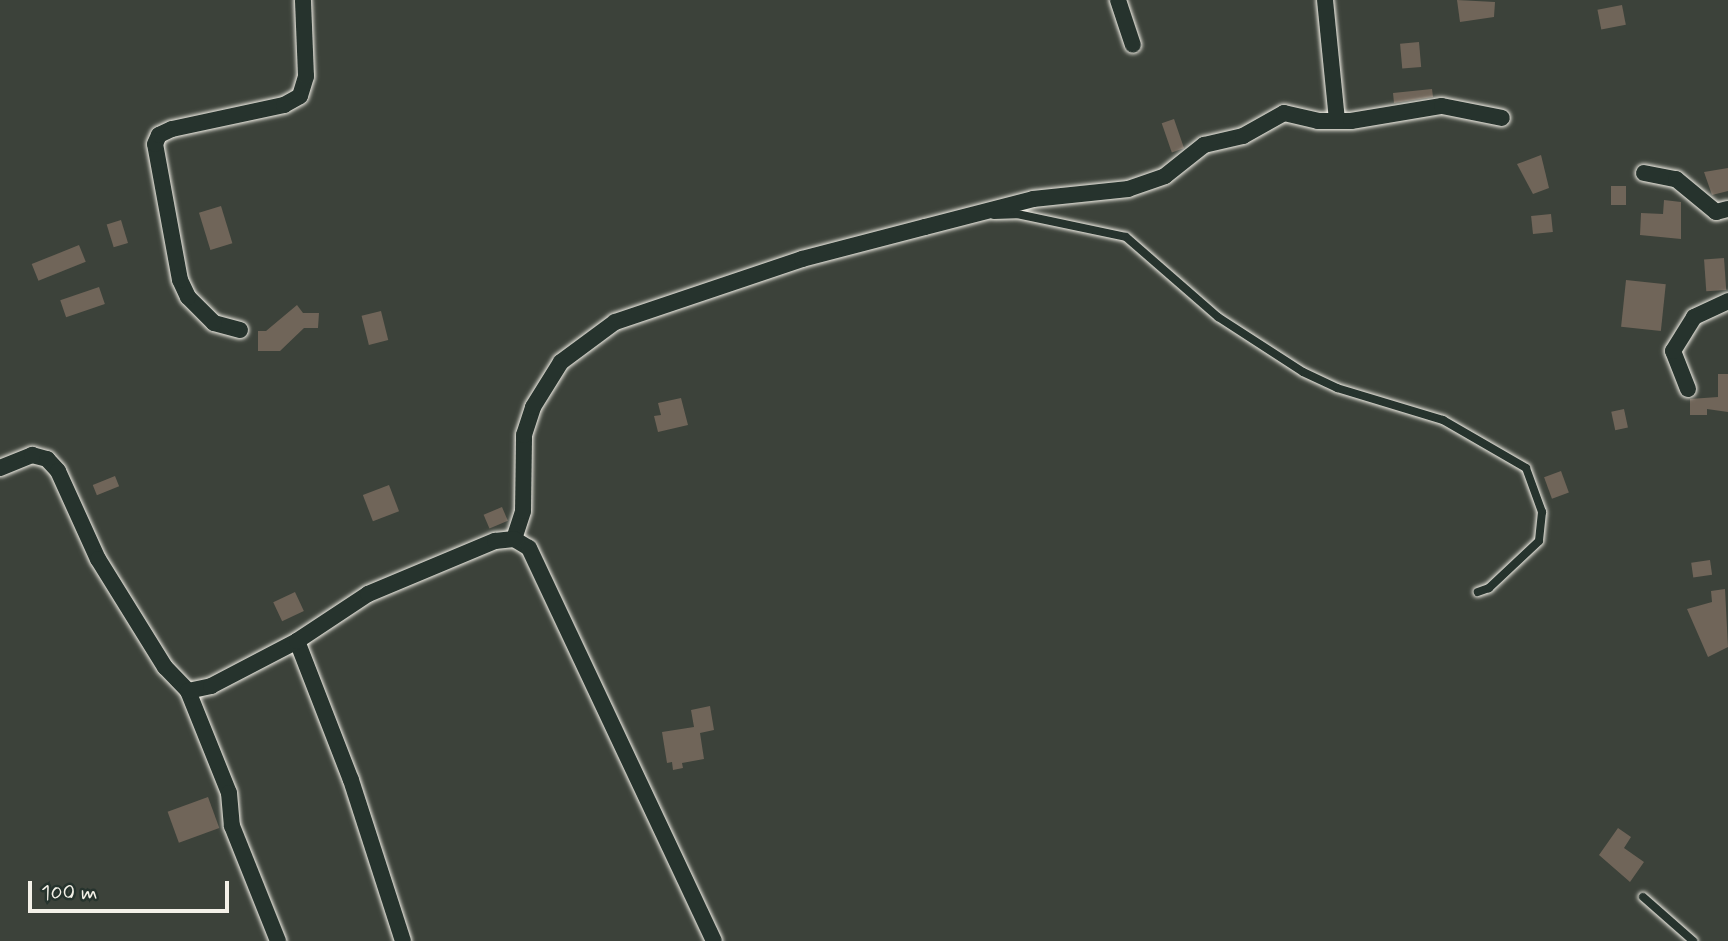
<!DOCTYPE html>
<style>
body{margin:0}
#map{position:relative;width:1728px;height:941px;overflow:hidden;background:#3c423a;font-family:Mynerve,sans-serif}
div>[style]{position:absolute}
.building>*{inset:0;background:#706559;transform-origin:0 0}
.roads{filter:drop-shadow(0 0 2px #f4f1e8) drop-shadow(0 0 2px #f4f1e8)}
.service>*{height:8px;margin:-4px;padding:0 4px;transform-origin:4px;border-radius:4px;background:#26332d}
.minor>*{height:16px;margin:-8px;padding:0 8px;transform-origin:8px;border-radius:8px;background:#26332d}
span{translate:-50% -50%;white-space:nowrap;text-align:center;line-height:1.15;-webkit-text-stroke:7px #26332d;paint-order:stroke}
.scale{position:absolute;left:28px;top:881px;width:201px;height:32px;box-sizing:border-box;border:4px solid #f4f1e8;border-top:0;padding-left:9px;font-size:21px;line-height:24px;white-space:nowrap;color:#f4f1e8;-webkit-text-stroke:5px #26332d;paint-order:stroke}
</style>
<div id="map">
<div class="building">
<i style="clip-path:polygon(1457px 0,1495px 2px,1494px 17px,1460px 22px)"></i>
<i style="left:1622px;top:5px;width:20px;height:25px;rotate:79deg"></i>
<i style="left:1419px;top:42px;width:25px;height:19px;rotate:85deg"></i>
<i style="clip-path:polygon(1432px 89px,1433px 97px,1394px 103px,1393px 93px)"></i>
<i style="left:1174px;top:119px;width:31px;height:13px;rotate:71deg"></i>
<i style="clip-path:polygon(1541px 155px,1549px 188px,1533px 194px,1517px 164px)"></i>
<i style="clip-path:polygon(1728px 168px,1728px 191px,1712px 195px,1704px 172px)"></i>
<i style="left:1611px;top:186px;width:15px;height:19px"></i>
<i style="clip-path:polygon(1664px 200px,1681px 202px,1681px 239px,1640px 235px,1641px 213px,1663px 214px)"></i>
<i style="left:221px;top:206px;width:39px;height:23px;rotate:73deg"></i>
<i style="left:1551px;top:214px;width:18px;height:20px;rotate:84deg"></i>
<i style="left:121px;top:220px;width:24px;height:15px;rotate:73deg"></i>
<i style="left:79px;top:245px;width:18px;height:51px;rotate:68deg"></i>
<i style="left:1724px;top:258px;width:32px;height:20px;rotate:86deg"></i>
<i style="left:1626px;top:280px;width:40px;height:47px;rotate:6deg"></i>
<i style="left:99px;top:287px;width:18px;height:41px;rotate:71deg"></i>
<i style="clip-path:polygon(297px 305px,303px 313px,319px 313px,318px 328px,304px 328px,280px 351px,258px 351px,258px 331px,266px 331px)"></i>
<i style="left:381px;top:311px;width:30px;height:20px;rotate:76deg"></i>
<i style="clip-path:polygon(1718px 374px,1728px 374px,1728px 412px,1707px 409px,1707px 415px,1690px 415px,1690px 399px,1718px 397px)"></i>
<i style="clip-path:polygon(681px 398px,688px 425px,658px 432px,654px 416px,661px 415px,658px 403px)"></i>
<i style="left:1624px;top:409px;width:19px;height:13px;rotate:78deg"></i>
<i style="left:1561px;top:471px;width:23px;height:18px;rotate:70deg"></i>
<i style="left:115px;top:476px;width:11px;height:24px;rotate:68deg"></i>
<i style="left:389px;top:485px;width:28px;height:28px;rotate:69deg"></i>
<i style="left:502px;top:507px;width:15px;height:20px;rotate:67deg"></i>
<i style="left:1710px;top:560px;width:15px;height:19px;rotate:82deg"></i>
<i style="clip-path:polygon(1725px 589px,1728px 647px,1708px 657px,1687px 609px,1712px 602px,1711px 591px)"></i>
<i style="left:295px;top:592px;width:21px;height:24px;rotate:65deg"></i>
<i style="clip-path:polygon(710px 706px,714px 730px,700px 733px,704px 759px,682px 763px,683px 768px,673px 770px,672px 762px,667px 763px,662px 732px,694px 727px,691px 710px)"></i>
<i style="left:208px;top:797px;width:33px;height:43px;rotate:70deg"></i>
<i style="clip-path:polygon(1618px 828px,1631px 837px,1624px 848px,1644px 862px,1630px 882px,1599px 855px)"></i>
</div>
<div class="roads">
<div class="service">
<i style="left:994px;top:215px;width:23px;rotate:-2deg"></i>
<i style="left:1017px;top:214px;width:111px;rotate:11.9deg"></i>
<i style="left:1126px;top:237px;width:122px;rotate:41deg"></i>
<i style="left:1218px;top:317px;width:101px;rotate:32.9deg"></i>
<i style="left:1303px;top:372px;width:38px;rotate:25deg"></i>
<i style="left:1337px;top:388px;width:111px;rotate:16.8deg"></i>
<i style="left:1443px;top:420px;width:96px;rotate:30deg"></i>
<i style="left:1526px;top:468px;width:47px;rotate:70deg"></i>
<i style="left:1542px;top:512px;width:29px;rotate:96deg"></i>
<i style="left:1539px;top:541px;width:69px;rotate:136.8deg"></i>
<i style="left:1489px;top:588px;width:12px;rotate:160deg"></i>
<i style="left:1643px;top:897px;width:67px;rotate:41.3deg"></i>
</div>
<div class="minor">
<i style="left:1118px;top:0;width:47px;rotate:71.6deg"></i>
<i style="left:1325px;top:0;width:121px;rotate:84.3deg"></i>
<i style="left:1644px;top:173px;width:33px;rotate:11deg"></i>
<i style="left:1676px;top:179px;width:52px;rotate:39.5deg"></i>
<i style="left:1716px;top:212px;width:12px;rotate:-14deg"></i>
<i style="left:240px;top:330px;width:27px;rotate:-165deg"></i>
<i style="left:214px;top:323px;width:37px;rotate:-135deg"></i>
<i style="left:188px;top:297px;width:19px;rotate:-115deg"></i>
<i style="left:180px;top:280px;width:138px;rotate:-100.4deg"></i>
<i style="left:155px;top:144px;width:10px;rotate:-66deg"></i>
<i style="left:159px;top:135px;width:14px;rotate:-25deg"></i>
<i style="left:172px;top:129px;width:115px;rotate:-12.1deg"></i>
<i style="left:284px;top:105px;width:18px;rotate:-29deg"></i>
<i style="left:300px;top:96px;width:21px;rotate:-73deg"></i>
<i style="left:306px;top:76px;width:76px;rotate:-92.3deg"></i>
<i style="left:1688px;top:389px;width:41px;rotate:-111.5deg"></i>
<i style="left:1673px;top:351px;width:40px;rotate:-58deg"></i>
<i style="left:1694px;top:317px;width:38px;rotate:-25deg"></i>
<i style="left:0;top:468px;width:35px;rotate:-22deg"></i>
<i style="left:32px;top:455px;width:16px;rotate:15deg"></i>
<i style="left:47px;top:459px;width:16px;rotate:47deg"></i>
<i style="left:58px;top:471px;width:97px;rotate:65.6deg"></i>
<i style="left:98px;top:559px;width:127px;rotate:58.2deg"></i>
<i style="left:165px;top:667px;width:33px;rotate:46deg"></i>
<i style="left:188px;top:691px;width:110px;rotate:68.1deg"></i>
<i style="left:229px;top:793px;width:33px;rotate:85deg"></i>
<i style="left:232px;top:826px;width:124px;rotate:68.2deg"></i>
<i style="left:514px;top:539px;width:29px;rotate:-72deg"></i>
<i style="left:523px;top:511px;width:76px;rotate:-89.2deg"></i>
<i style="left:524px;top:435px;width:29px;rotate:-72deg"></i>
<i style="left:533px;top:407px;width:53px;rotate:-58.1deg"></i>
<i style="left:561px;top:362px;width:67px;rotate:-36.5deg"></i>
<i style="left:615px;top:322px;width:197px;rotate:-18.6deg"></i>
<i style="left:802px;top:259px;width:127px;rotate:-14.6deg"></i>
<i style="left:925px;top:227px;width:112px;rotate:-14.5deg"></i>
<i style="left:1033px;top:199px;width:96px;rotate:-6deg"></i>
<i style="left:1128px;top:189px;width:39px;rotate:-19deg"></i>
<i style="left:1165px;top:176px;width:50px;rotate:-38.5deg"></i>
<i style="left:1204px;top:145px;width:40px;rotate:-13deg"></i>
<i style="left:1243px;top:136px;width:47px;rotate:-29.3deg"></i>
<i style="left:1284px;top:113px;width:35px;rotate:13deg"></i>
<i style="left:1318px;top:121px;width:33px"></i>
<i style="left:1351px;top:121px;width:92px;rotate:-9.4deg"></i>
<i style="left:1442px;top:106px;width:61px;rotate:11.3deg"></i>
<i style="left:297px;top:641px;width:149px;rotate:68.8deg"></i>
<i style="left:351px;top:780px;width:169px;rotate:72.1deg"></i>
<i style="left:188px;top:691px;width:24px;rotate:-12deg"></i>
<i style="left:211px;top:686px;width:97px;rotate:-27.6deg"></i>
<i style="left:297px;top:641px;width:85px;rotate:-33.5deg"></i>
<i style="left:368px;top:594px;width:138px;rotate:-22.7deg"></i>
<i style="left:495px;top:541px;width:19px;rotate:-6deg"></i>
<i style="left:514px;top:539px;width:17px;rotate:31deg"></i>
<i style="left:529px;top:548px;width:434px;rotate:64.8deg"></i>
</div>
</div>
<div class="scale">100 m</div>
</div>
